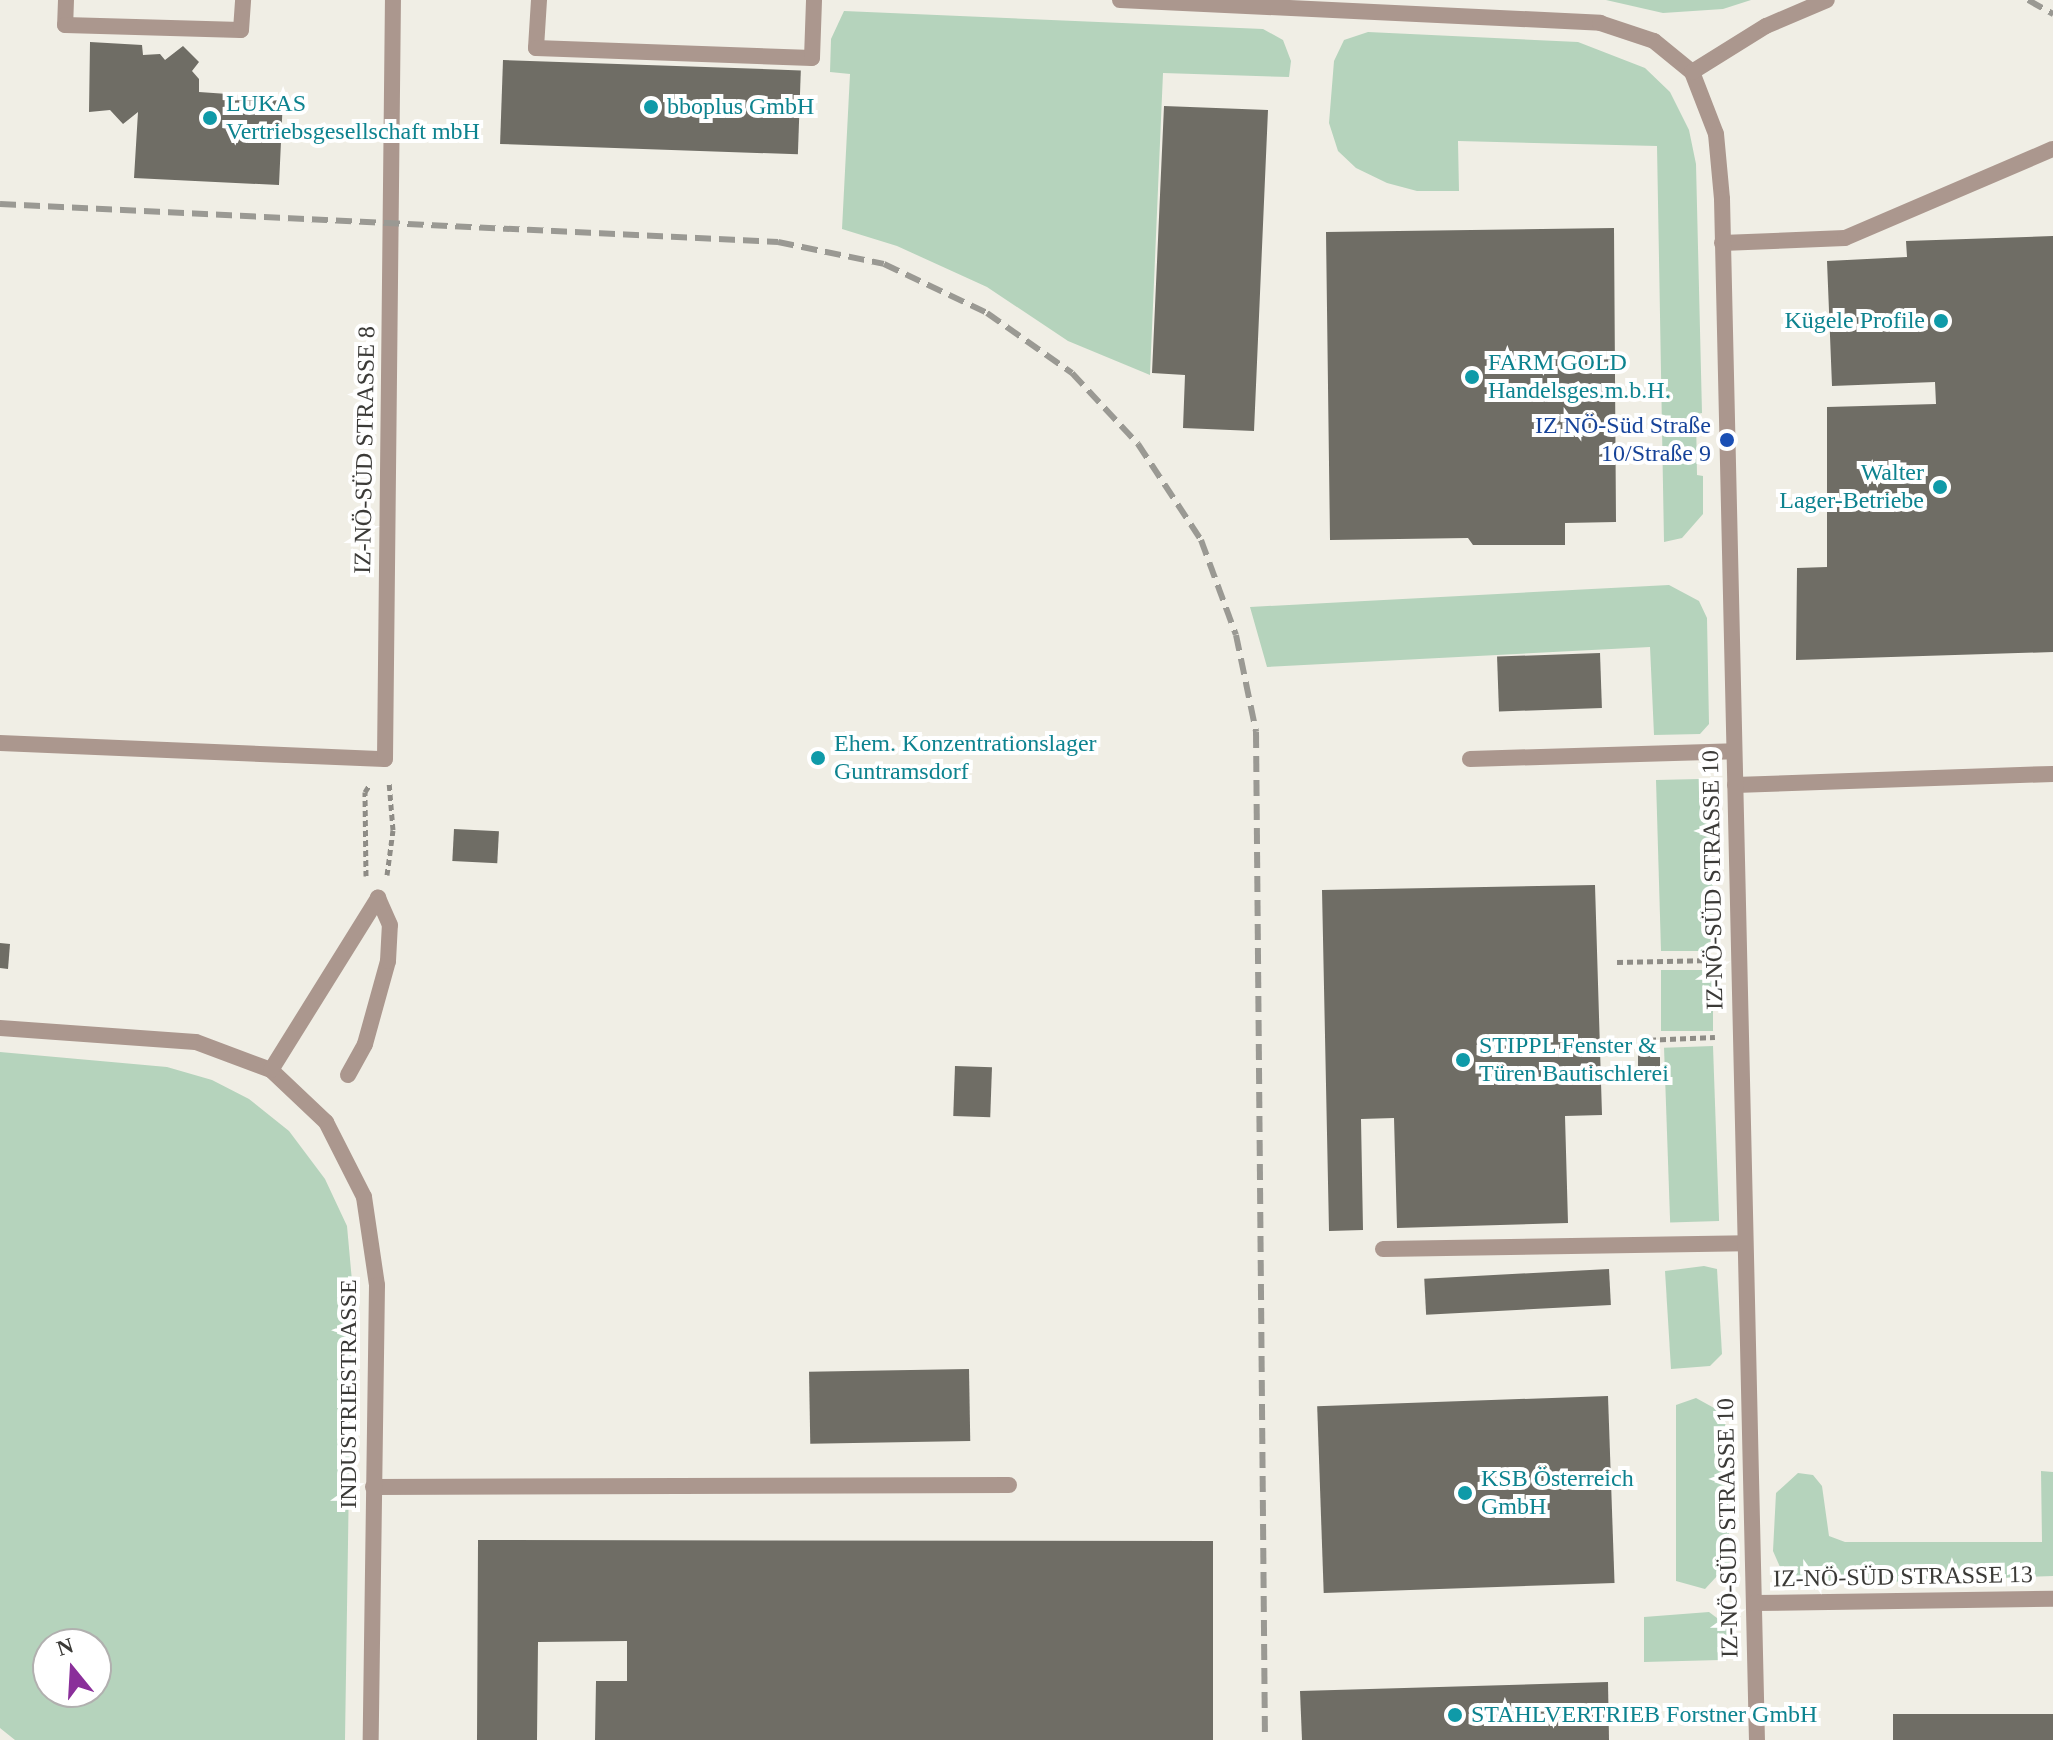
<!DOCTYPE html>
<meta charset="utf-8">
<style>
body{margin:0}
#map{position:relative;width:2053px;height:1740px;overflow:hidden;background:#f0eee5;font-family:"Times New Roman",serif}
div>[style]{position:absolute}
.green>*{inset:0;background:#b5d3bc;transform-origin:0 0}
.building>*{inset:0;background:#6f6d65;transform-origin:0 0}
.path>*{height:5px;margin-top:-2.5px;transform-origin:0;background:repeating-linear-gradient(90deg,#8e8c86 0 6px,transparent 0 10px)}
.service>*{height:16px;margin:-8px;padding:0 8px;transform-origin:8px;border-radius:8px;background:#ab978e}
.minor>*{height:16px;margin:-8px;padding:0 8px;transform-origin:8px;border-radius:8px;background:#ab978e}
.rail>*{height:6px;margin-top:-3px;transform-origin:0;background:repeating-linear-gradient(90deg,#9a9993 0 16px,transparent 0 24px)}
.dots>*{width:22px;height:22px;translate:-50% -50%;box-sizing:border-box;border:4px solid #fff;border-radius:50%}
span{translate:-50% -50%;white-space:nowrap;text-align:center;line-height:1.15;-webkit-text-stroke:8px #fff;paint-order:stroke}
.culture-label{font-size:24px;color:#0d838f}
.left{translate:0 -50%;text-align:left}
.right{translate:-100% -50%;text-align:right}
.transit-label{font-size:24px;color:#164399}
.street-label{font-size:24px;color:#3b3a37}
.north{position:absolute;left:32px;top:1628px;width:80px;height:80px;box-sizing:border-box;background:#fff;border:2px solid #b1b0af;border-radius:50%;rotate:342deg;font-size:22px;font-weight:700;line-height:32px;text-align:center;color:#3b3a37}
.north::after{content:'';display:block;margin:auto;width:28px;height:36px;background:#8a2f9a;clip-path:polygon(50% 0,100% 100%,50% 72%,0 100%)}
</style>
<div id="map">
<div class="green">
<i style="clip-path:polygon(1606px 0,1751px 0,1723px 9px,1663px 13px)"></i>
<i style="clip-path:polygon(844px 11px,1263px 29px,1283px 40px,1291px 61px,1289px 77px,1163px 73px,1150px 375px,1068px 341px,987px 287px,897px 246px,842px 229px,850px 74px,830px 72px,831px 39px)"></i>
<i style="clip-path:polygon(1368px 32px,1578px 42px,1645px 68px,1670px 92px,1689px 130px,1696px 164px,1702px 413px,1696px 414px,1697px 475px,1703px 476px,1703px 514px,1682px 538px,1664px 542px,1657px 146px,1458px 141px,1459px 191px,1417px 191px,1387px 183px,1356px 168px,1338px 151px,1329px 123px,1334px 61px,1344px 40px)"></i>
<i style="clip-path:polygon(1669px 585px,1699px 601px,1707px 618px,1709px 724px,1700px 734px,1654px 735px,1650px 647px,1267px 667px,1250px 607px)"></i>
<i style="clip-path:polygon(1700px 779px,1711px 790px,1714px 951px,1661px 951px,1656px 780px)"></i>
<i style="left:1661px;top:970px;width:52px;height:61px"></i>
<i style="left:1713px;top:1046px;width:175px;height:49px;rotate:88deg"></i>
<i style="clip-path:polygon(evenodd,0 1052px,167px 1067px,212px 1080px,249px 1099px,289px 1131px,325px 1179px,347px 1226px,352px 1281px,345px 1740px,15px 1740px,0 1728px,0 1052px,48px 1644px,96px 1644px,96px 1692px,48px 1692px,48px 1644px)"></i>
<i style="clip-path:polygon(1704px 1266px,1717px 1269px,1722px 1354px,1710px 1366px,1671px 1369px,1665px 1271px)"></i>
<i style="clip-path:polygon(1696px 1398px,1725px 1414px,1730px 1562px,1705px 1589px,1676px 1581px,1676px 1405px)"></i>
<i style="clip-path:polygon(2041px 1471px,2053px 1472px,2053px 1576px,1830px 1584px,1801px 1580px,1780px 1567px,1773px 1551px,1776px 1493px,1798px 1473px,1813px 1475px,1822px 1486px,1829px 1536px,1845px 1542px,2042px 1542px)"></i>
<i style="clip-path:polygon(1709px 1612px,1729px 1627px,1732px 1644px,1720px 1660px,1644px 1662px,1644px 1617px)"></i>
</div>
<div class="building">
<i style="clip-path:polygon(90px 42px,142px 45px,143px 55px,160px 54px,165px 60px,183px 46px,199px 62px,192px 71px,199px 79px,199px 92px,283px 98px,279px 185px,134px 178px,138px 112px,123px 124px,110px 110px,89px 112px)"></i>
<i style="left:503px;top:60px;width:298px;height:84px;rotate:2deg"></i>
<i style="clip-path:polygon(1164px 106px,1268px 110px,1254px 431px,1183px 428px,1185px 375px,1152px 373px)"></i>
<i style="clip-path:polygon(1614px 228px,1616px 522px,1565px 523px,1565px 545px,1473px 545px,1468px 538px,1330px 540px,1326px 232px)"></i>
<i style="clip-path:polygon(2053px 236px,2053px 652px,1796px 660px,1797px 568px,1827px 567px,1827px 407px,1936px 404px,1935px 382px,1832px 386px,1827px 261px,1907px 257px,1906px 241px)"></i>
<i style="left:1600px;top:653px;width:55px;height:103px;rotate:88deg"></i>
<i style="left:454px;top:829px;width:45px;height:32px;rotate:3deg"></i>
<i style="clip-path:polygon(1595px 885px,1602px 1115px,1565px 1116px,1568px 1223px,1397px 1228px,1394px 1118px,1361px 1119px,1363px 1230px,1329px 1231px,1322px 890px)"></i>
<i style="clip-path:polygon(0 943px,10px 944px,8px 969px,0 968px)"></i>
<i style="left:1638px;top:1052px;width:22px;height:24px"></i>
<i style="left:955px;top:1066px;width:37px;height:50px;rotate:2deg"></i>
<i style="left:1609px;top:1269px;width:36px;height:185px;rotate:87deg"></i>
<i style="left:969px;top:1369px;width:72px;height:160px;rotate:89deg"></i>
<i style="left:1608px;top:1396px;width:187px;height:291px;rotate:88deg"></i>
<i style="clip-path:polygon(478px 1540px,1213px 1541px,1213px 1740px,595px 1740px,596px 1681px,627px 1681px,627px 1641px,538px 1642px,537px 1740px,477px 1740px)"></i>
<i style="clip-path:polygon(1608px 1682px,1609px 1740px,1302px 1740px,1300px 1691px)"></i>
<i style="left:2053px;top:1714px;width:26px;height:160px;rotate:90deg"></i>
</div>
<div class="path">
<i style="left:387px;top:875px;width:45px;rotate:-82.4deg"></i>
<i style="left:393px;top:830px;width:49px;rotate:-94.7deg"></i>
<i style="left:366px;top:876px;width:84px;rotate:-90.7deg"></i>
<i style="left:365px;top:792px;width:9px;rotate:-58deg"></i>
<i style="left:1617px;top:962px;width:97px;rotate:-1.2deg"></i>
<i style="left:1620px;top:1041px;width:95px;rotate:-2.4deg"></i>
</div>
<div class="service">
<i style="left:66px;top:0;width:25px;rotate:92deg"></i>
<i style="left:65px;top:25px;width:176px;rotate:1.6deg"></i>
<i style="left:241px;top:30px;width:30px;rotate:-86deg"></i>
<i style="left:539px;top:0;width:48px;rotate:93.6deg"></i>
<i style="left:536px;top:48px;width:276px;rotate:2.1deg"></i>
<i style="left:812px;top:58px;width:58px;rotate:-88deg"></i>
<i style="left:1722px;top:243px;width:123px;rotate:-2.3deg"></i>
<i style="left:1845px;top:238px;width:226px;rotate:-23.2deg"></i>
<i style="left:0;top:743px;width:385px;rotate:2.4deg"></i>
<i style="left:1470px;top:759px;width:264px;rotate:-1.7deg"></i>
<i style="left:1735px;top:785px;width:318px;rotate:-2deg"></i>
<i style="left:348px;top:1075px;width:35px;rotate:-61deg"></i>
<i style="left:365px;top:1044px;width:86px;rotate:-74.5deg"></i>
<i style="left:388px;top:961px;width:36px;rotate:-87deg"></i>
<i style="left:390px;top:925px;width:30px;rotate:-114deg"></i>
<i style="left:1383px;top:1249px;width:362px;rotate:-0.9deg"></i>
<i style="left:373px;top:1487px;width:636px;rotate:-0.18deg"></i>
</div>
<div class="minor">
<i style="left:1120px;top:0;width:481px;rotate:2.7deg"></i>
<i style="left:1600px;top:23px;width:57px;rotate:18.4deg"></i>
<i style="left:1654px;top:41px;width:49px;rotate:39.2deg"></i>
<i style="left:1692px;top:72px;width:66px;rotate:68.8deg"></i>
<i style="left:1716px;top:134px;width:65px;rotate:84.7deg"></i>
<i style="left:1722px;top:199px;width:1541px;rotate:88.7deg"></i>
<i style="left:1692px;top:72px;width:87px;rotate:-31.9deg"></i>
<i style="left:1766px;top:26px;width:66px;rotate:-23.1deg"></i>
<i style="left:385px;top:759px;width:759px;rotate:-89.4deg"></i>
<i style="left:0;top:1028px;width:196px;rotate:4.1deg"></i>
<i style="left:196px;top:1042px;width:80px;rotate:20.5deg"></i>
<i style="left:271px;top:1070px;width:76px;rotate:43.4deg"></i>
<i style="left:326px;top:1122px;width:84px;rotate:63.1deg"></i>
<i style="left:364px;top:1197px;width:89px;rotate:81.6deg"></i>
<i style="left:377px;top:1285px;width:455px;rotate:90.8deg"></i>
<i style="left:271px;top:1070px;width:203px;rotate:-58.1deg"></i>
<i style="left:1754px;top:1603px;width:299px;rotate:-0.8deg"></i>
</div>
<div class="rail">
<i style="left:2028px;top:0;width:29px;rotate:29deg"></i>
<i style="left:0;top:204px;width:779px;rotate:2.8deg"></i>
<i style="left:778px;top:242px;width:108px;rotate:11.7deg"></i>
<i style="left:884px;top:264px;width:114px;rotate:25.4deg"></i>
<i style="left:987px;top:313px;width:104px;rotate:35.2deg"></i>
<i style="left:1072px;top:373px;width:97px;rotate:47.1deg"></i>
<i style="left:1138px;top:444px;width:115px;rotate:56.7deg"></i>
<i style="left:1201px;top:540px;width:101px;rotate:69.8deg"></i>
<i style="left:1236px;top:635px;width:99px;rotate:78.3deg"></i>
<i style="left:1256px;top:732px;width:1008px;rotate:89.49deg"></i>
</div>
<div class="dots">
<i style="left:651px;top:107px;background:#0f9aa8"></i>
<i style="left:210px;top:118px;background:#0f9aa8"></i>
<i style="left:1941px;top:321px;background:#0f9aa8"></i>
<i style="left:1472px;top:377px;background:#0f9aa8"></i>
<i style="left:1727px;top:440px;background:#1a4fb4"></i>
<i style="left:1940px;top:487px;background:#0f9aa8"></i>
<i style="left:818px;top:758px;background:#0f9aa8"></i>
<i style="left:1463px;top:1060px;background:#0f9aa8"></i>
<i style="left:1465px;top:1493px;background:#0f9aa8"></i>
<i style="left:1455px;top:1715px;background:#0f9aa8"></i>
</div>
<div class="culture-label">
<span class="left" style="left:226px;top:118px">LUKAS<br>Vertriebsgesellschaft mbH</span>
<span class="left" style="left:667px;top:107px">bboplus GmbH</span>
<span class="right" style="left:1925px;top:321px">Kügele Profile</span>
<span class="left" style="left:1488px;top:377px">FARM GOLD<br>Handelsges.m.b.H.</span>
<span class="right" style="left:1924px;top:487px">Walter<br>Lager-Betriebe</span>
<span class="left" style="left:834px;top:758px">Ehem. Konzentrationslager<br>Guntramsdorf</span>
<span class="left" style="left:1479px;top:1060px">STIPPL Fenster &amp;<br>Türen Bautischlerei</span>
<span class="left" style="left:1481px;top:1493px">KSB Österreich<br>GmbH</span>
<span class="left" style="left:1471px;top:1715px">STAHLVERTRIEB Forstner GmbH</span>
</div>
<div class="transit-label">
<span class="right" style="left:1711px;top:440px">IZ NÖ-Süd Straße<br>10/Straße 9</span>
</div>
<div class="street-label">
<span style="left:365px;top:450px;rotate:-89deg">IZ-NÖ-SÜD STRASSE 8</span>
<span style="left:1713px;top:880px;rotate:-91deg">IZ-NÖ-SÜD STRASSE 10</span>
<span style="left:349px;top:1394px;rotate:-90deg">INDUSTRIESTRASSE</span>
<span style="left:1728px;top:1528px;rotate:-91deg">IZ-NÖ-SÜD STRASSE 10</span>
<span style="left:1903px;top:1577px;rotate:-1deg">IZ-NÖ-SÜD STRASSE 13</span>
</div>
<div class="north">N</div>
</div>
